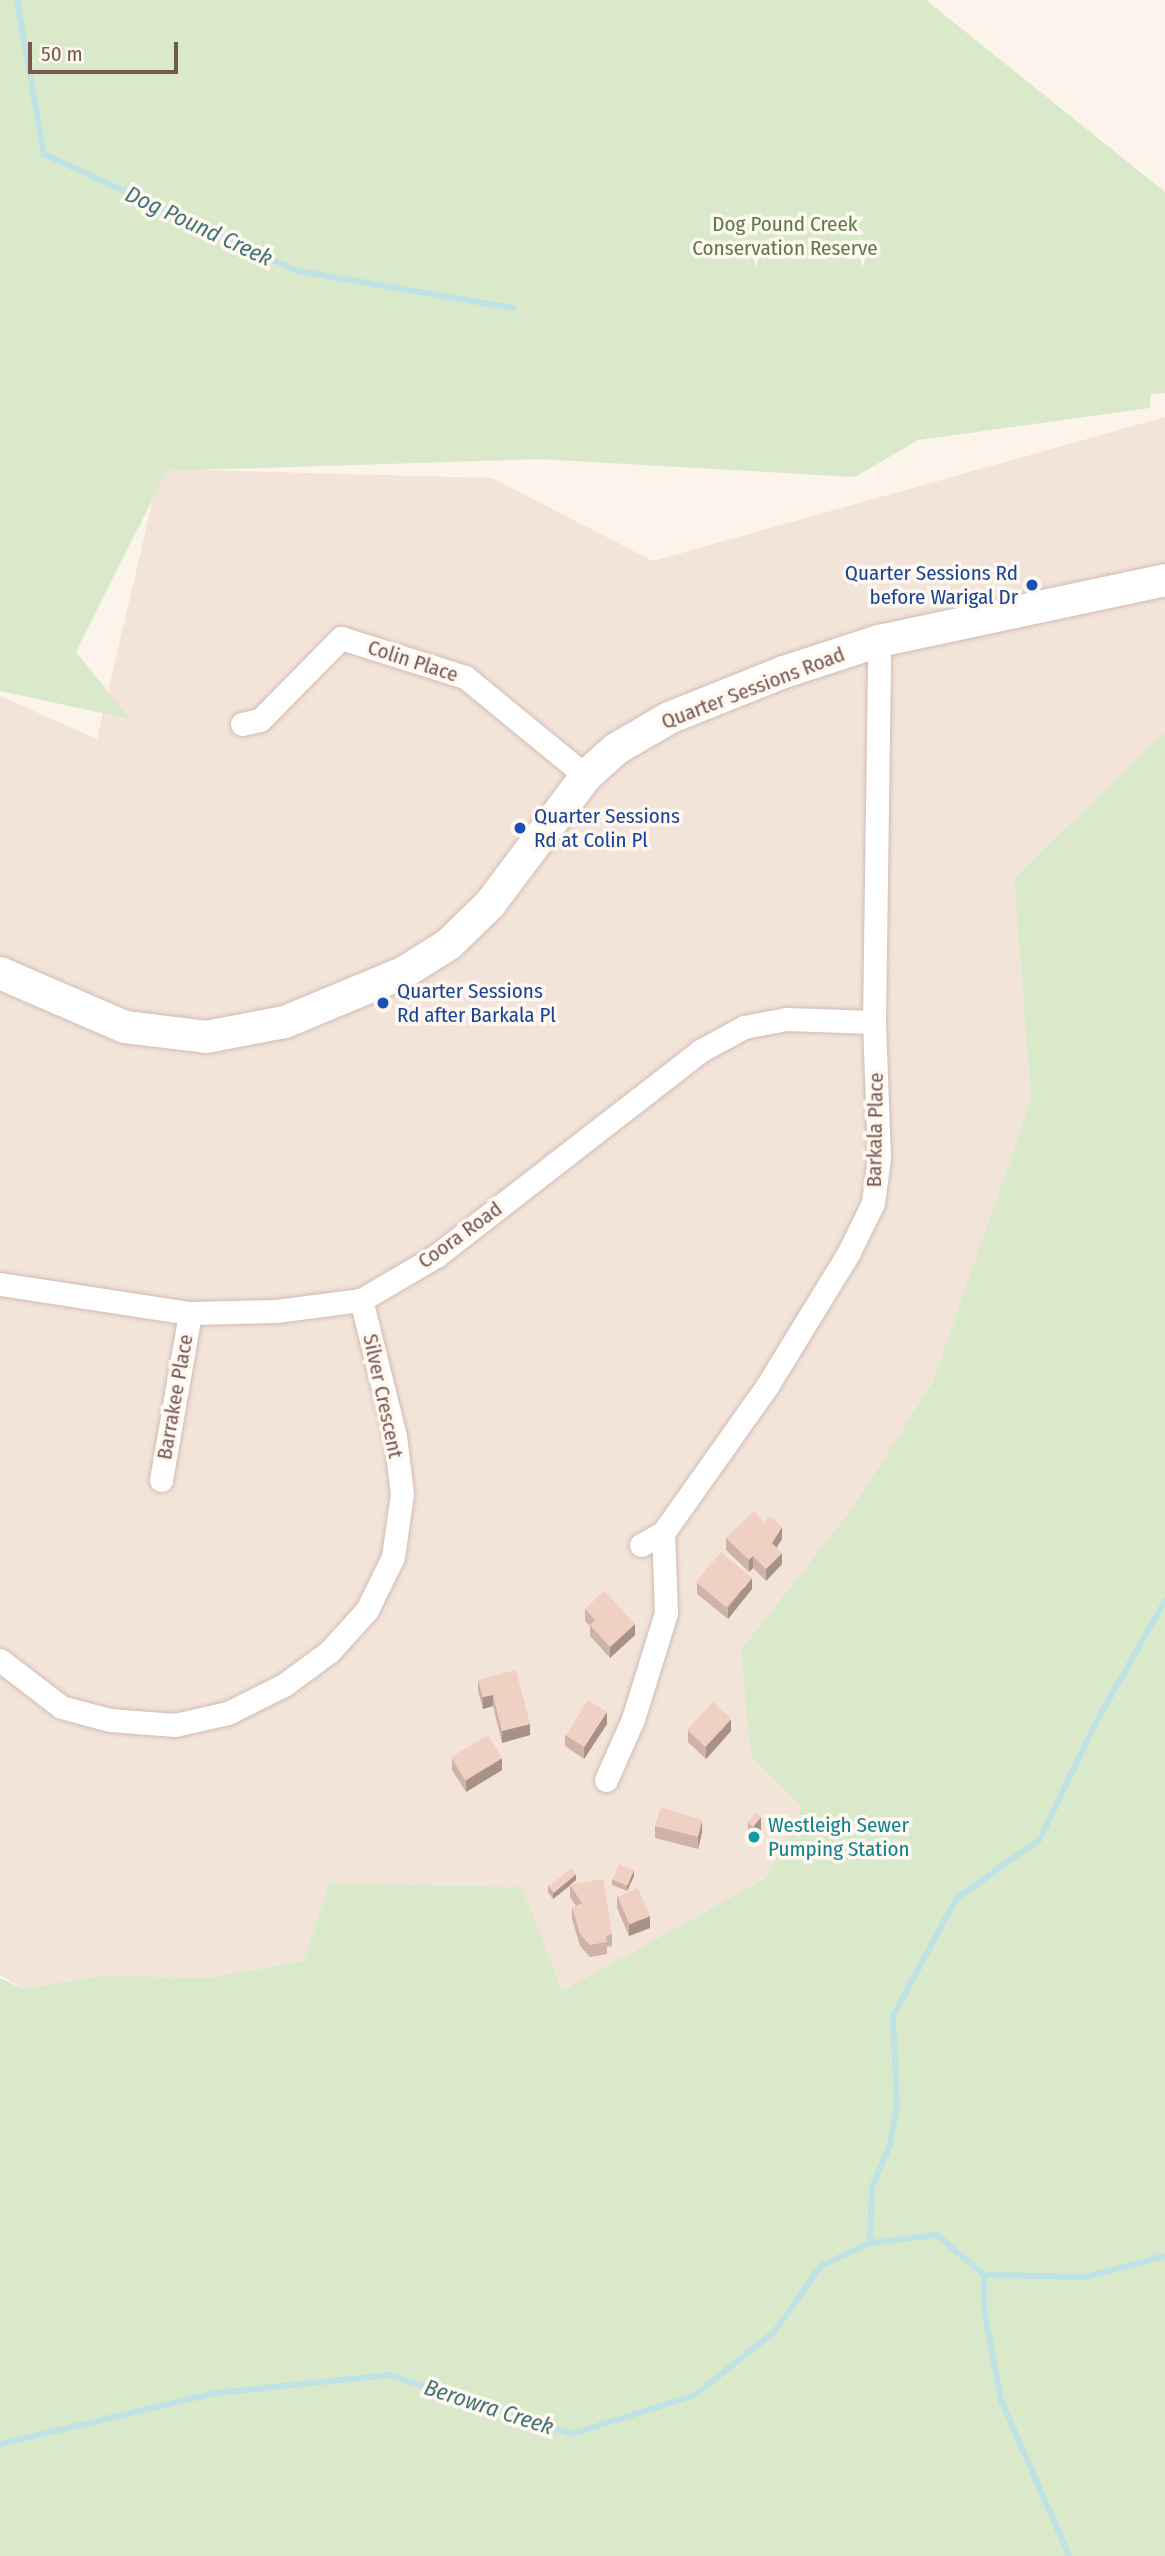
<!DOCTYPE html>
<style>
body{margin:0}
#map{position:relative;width:1165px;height:2556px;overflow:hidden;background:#fcf3ea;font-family:"Fira Sans Condensed",sans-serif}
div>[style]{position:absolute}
.residential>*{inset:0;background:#f3e4d9}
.green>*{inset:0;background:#d9e9c9}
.stream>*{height:6px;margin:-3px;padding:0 3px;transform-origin:3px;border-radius:3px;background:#bfe3e5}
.roads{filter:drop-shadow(0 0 2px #d0bcb3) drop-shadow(0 0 2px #d0bcb3)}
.street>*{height:23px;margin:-11.5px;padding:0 11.5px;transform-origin:11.5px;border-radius:11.5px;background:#fff}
.secondary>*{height:32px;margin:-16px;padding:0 16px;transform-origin:16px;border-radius:16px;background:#fff}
.wall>*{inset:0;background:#ceb3a8}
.shaded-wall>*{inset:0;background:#a89288}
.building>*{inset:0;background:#f0d0c3;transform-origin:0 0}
.dots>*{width:19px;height:19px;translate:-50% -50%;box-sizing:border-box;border:4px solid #fef8f1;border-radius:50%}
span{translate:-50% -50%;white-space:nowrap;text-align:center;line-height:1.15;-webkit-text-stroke:7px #fef8f1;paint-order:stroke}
.park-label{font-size:21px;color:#5c7a47}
.transit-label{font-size:21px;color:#164399}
.right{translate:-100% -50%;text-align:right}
.left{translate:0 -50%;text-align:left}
.street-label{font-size:21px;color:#76584e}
.culture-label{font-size:21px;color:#0d838f}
.water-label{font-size:23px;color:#427679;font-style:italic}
.scale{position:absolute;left:28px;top:42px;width:150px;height:32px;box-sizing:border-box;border:4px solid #76584e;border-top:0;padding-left:9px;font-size:21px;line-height:24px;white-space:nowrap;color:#76584e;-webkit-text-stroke:5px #fef8f1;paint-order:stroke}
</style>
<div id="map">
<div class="residential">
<i style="clip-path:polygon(1165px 417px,1165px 732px,1014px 878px,1031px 1100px,932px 1383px,849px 1513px,751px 1757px,802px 1807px,766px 1878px,562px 1991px,521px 1887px,329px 1883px,303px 1961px,207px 1978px,105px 1975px,23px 1989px,0 1975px,0 696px,97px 739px,160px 469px,492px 478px,653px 561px)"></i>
</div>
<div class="green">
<i style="clip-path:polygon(0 0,926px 0,1165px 192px,1165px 393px,1151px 394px,1150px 408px,918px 440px,855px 477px,538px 459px,167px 471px,76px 652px,130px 719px,0 691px)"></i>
<i style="clip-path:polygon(1165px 732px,1165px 2556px,0 2556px,0 1978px,23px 1989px,105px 1975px,207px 1978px,303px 1961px,329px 1883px,522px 1887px,562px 1991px,766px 1878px,802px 1807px,751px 1757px,741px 1650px,849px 1513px,932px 1383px,1031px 1100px,1014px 878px)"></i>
</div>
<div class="stream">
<i style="left:17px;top:0;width:156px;rotate:80.1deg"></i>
<i style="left:44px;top:154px;width:279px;rotate:24.8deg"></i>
<i style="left:297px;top:271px;width:219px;rotate:9.7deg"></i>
<i style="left:870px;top:2243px;width:56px;rotate:-88deg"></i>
<i style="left:872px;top:2187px;width:46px;rotate:-66.8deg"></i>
<i style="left:890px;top:2145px;width:41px;rotate:-80.1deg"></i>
<i style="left:897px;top:2105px;width:89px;rotate:-92.6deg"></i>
<i style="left:893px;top:2016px;width:133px;rotate:-61.7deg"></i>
<i style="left:956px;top:1899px;width:103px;rotate:-35.5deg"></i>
<i style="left:1040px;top:1839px;width:127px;rotate:-64.4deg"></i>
<i style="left:1095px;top:1724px;width:142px;rotate:-60.4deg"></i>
<i style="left:984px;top:2275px;width:101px;rotate:1.1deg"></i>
<i style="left:1085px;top:2277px;width:83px;rotate:-14.7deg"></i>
<i style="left:0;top:2444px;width:222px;rotate:-13.3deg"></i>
<i style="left:216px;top:2393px;width:174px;rotate:-5.9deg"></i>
<i style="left:389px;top:2375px;width:192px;rotate:17.9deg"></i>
<i style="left:572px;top:2434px;width:129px;rotate:-17.6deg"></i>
<i style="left:695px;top:2395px;width:101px;rotate:-38.6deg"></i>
<i style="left:774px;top:2332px;width:81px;rotate:-54.5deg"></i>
<i style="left:821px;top:2266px;width:54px;rotate:-25.1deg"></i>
<i style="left:870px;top:2243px;width:67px;rotate:-6.8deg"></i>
<i style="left:937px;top:2235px;width:62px;rotate:40.4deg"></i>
<i style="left:984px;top:2275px;width:34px;rotate:90deg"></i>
<i style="left:984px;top:2309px;width:93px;rotate:79.4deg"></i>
<i style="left:1001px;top:2400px;width:170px;rotate:66.4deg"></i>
</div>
<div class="roads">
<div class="street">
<i style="left:242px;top:724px;width:18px;rotate:-13deg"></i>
<i style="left:260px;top:720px;width:115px;rotate:-45.4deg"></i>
<i style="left:341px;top:638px;width:130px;rotate:17.5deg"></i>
<i style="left:465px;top:677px;width:156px;rotate:39.3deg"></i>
<i style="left:0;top:1284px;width:192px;rotate:8.7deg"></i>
<i style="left:190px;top:1313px;width:86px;rotate:-1.3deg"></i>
<i style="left:276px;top:1311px;width:86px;rotate:-7.4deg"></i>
<i style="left:361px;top:1300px;width:87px;rotate:-30.4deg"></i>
<i style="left:436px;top:1256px;width:334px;rotate:-37.8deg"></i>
<i style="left:700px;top:1051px;width:50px;rotate:-28.6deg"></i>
<i style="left:744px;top:1027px;width:43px;rotate:-10.8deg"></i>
<i style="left:786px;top:1019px;width:88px;rotate:2deg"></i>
<i style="left:161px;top:1480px;width:169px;rotate:-80.1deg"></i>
<i style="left:641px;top:1545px;width:25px;rotate:-29deg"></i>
<i style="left:663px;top:1533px;width:180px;rotate:-54.7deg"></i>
<i style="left:767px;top:1386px;width:157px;rotate:-58.5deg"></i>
<i style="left:849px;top:1252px;width:55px;rotate:-63.9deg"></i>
<i style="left:873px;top:1203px;width:45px;rotate:-82.4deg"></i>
<i style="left:879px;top:1158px;width:136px;rotate:-92.1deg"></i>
<i style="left:874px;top:1022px;width:381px;rotate:-89.2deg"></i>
<i style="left:0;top:1660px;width:77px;rotate:37.6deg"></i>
<i style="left:61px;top:1707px;width:51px;rotate:14.9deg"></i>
<i style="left:110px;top:1720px;width:65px;rotate:4.4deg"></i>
<i style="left:175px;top:1725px;width:54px;rotate:-12.8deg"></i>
<i style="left:228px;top:1713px;width:63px;rotate:-26.6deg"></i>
<i style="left:284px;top:1685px;width:56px;rotate:-36.3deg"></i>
<i style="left:329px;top:1652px;width:57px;rotate:-47.9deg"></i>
<i style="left:367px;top:1610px;width:59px;rotate:-63.9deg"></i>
<i style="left:393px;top:1557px;width:64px;rotate:-81.9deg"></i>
<i style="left:402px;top:1494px;width:58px;rotate:-96.9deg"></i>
<i style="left:395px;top:1436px;width:140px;rotate:-104deg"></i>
<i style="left:606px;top:1780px;width:67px;rotate:-66.1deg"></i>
<i style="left:633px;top:1719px;width:111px;rotate:-72.7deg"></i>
<i style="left:666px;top:1613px;width:80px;rotate:-92.1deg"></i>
</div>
<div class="secondary">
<i style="left:0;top:973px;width:136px;rotate:23.4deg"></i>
<i style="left:125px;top:1027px;width:82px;rotate:7deg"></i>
<i style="left:206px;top:1037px;width:80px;rotate:-10.8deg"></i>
<i style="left:285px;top:1022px;width:128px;rotate:-22.6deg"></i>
<i style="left:403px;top:973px;width:54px;rotate:-32.2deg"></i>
<i style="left:449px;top:944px;width:57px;rotate:-44.3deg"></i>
<i style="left:490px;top:904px;width:160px;rotate:-53.1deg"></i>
<i style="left:586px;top:776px;width:40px;rotate:-42deg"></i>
<i style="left:616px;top:749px;width:61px;rotate:-30.3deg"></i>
<i style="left:669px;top:718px;width:124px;rotate:-21.8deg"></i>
<i style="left:784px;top:672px;width:100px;rotate:-18.1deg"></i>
<i style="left:879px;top:641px;width:292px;rotate:-12deg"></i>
</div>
</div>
<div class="wall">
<i style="clip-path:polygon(764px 1522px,782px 1539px,777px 1547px,782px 1564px,766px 1581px,753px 1568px,749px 1572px,726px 1550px,726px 1538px)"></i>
<i style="clip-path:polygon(697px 1583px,752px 1589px,728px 1619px,697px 1594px)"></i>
<i style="clip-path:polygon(585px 1609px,635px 1635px,610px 1658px,590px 1636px,590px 1626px,585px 1621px)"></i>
<i style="clip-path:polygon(478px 1680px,530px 1735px,502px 1743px,493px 1706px,483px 1709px,478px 1691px)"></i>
<i style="clip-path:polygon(607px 1724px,584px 1759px,565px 1746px,565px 1735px)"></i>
<i style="clip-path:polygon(688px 1730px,731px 1731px,706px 1759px,688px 1742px)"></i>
<i style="clip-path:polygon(452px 1758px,502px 1770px,466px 1792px,452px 1770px)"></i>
<i style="clip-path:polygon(748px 1822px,761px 1835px,753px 1845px,748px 1840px)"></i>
<i style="clip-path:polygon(655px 1826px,702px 1832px,698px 1849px,655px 1838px)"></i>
<i style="clip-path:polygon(634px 1876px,627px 1891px,612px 1885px,612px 1879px)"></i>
<i style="clip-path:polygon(576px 1880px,570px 1885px,612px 1934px,612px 1946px,607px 1947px,607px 1954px,590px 1957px,580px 1946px,572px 1919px,572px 1907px,576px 1906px,570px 1897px,570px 1886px,553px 1899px,548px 1892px,548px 1886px)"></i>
<i style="clip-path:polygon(617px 1896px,650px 1928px,629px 1936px,617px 1908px)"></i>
</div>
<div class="shaded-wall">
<i style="clip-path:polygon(782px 1527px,782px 1539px,772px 1554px,772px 1543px)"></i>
<i style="clip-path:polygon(782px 1553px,782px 1564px,766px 1581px,766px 1569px)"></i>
<i style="clip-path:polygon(753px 1556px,753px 1568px,749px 1572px,749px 1560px)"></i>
<i style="clip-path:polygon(752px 1578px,752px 1589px,728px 1619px,728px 1608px)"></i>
<i style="clip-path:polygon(635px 1624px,635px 1635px,610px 1658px,610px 1647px)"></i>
<i style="clip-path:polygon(493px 1695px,493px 1706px,483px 1709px,483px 1697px)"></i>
<i style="clip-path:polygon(607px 1712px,607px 1724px,584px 1759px,584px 1747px)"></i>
<i style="clip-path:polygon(731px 1719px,731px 1731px,706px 1759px,706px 1747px)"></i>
<i style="clip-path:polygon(530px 1724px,530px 1735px,502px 1743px,502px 1731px)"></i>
<i style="clip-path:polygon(502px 1758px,502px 1770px,466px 1792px,466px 1781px)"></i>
<i style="clip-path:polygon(761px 1817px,761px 1835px,753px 1845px,753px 1827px)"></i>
<i style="clip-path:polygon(702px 1820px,702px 1832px,698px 1849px,698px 1837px)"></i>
<i style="clip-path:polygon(634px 1870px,634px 1876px,627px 1891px,627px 1886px)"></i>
<i style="clip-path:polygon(576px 1874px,576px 1880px,553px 1899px,553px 1893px)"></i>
<i style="clip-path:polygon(650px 1916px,650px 1928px,629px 1936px,629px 1925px)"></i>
</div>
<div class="building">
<i style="clip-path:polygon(754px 1511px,764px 1522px,770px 1516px,782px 1527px,772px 1543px,782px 1553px,766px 1569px,753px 1556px,749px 1560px,726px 1538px)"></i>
<i style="left:721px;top:1552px;width:40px;height:39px;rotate:40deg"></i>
<i style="clip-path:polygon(604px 1591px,635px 1624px,610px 1647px,590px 1625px,595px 1620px,585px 1609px)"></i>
<i style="clip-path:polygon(516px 1670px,530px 1724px,502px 1731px,493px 1695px,483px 1697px,478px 1680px)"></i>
<i style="left:588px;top:1700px;width:22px;height:42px;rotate:32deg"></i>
<i style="left:713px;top:1702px;width:25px;height:38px;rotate:43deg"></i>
<i style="left:488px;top:1735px;width:27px;height:43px;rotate:59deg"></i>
<i style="clip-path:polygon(661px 1807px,702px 1820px,698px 1837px,655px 1826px)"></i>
<i style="clip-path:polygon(756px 1813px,761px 1817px,753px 1827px,748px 1822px)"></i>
<i style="left:619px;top:1864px;width:16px;height:17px;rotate:22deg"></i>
<i style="left:571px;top:1868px;width:8px;height:29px;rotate:50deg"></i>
<i style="clip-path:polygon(603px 1879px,612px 1934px,606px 1936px,607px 1942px,590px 1945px,580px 1934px,572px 1907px,582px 1903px,570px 1885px)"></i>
<i style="left:638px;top:1888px;width:30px;height:22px;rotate:67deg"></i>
</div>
<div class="dots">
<i style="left:1032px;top:585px;background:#1a4fb4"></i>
<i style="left:520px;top:828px;background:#1a4fb4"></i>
<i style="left:383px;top:1003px;background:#1a4fb4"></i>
<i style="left:754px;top:1837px;background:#0f9aa8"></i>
</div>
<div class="park-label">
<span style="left:785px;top:236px">Dog Pound Creek<br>Conservation Reserve</span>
</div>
<div class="transit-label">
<span class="right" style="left:1018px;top:585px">Quarter Sessions Rd<br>before Warigal Dr</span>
<span class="left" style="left:534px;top:828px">Quarter Sessions<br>Rd at Colin Pl</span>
<span class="left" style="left:397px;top:1003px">Quarter Sessions<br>Rd after Barkala Pl</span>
</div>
<div class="street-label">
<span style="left:413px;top:661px;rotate:18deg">Colin Place</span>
<span style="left:753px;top:688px;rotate:-21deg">Quarter Sessions Road</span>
<span style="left:875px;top:1130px;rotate:-89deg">Barkala Place</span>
<span style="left:460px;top:1235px;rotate:-36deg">Coora Road</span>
<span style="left:383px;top:1396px;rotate:78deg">Silver Crescent</span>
<span style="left:175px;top:1397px;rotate:-80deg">Barrakee Place</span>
</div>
<div class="culture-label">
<span class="left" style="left:768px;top:1837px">Westleigh Sewer<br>Pumping Station</span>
</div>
<div class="water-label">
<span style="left:199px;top:226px;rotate:25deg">Dog Pound Creek</span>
<span style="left:489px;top:2407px;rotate:18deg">Berowra Creek</span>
</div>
<div class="scale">50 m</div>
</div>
